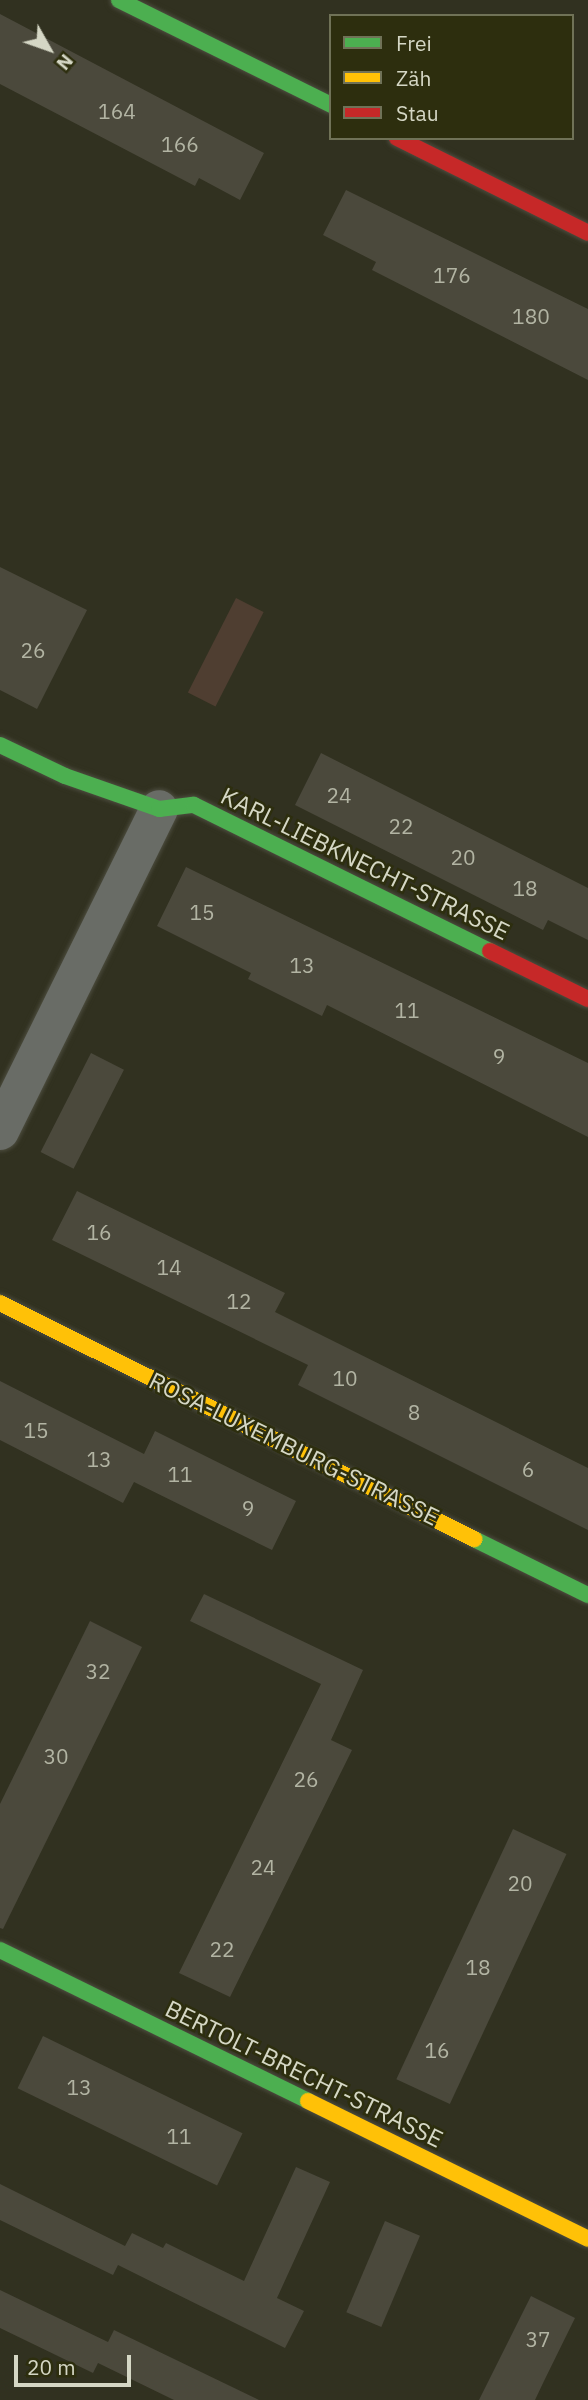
<!DOCTYPE html>
<meta charset="utf-8">
<style>
body{margin:0}
#map{position:relative;width:588px;height:2400px;overflow:hidden;background:#313120;font-family:"IBM Plex Sans",sans-serif}
div>[style]{position:absolute}
.green>*{inset:0;background:#4f3e31;transform-origin:0 0}
.building>*{inset:0;background:#4b493c;transform-origin:0 0}
.roads{filter:drop-shadow(0 0 2px #4d4d3f) drop-shadow(0 0 2px #4d4d3f)}
.street>*{height:38px;margin:-19px;padding:0 19px;transform-origin:19px;border-radius:19px;background:#696c66}
.fast>*{height:16px;margin:-8px;padding:0 8px;transform-origin:8px;border-radius:8px;background:#4caf50}
.slow>*{height:16px;margin:-8px;padding:0 8px;transform-origin:8px;border-radius:8px;background:#ffc107}
.jam>*{height:16px;margin:-8px;padding:0 8px;transform-origin:8px;border-radius:8px;background:#c62828}
span{translate:-50% -50%;white-space:nowrap;text-align:center;line-height:1.15;-webkit-text-stroke:5px #2d2e0e;paint-order:stroke}
.number-label{font-size:21px;color:#b2b4a3}
.number-label span{-webkit-text-stroke-width:0}
.street-label{font-size:24px;color:#d5d7c5}
.legend{position:absolute;left:329px;top:14px;width:245px;height:126px;box-sizing:border-box;background:#2d2e0e;border:2px solid #707257;margin:0;padding:9px 12px;list-style:none;font-size:21px;color:#d5d7c5}
.legend li{display:flex;align-items:center;gap:14px;height:35px}
.legend b{width:35px;border:2px solid #707257}
.north{position:absolute;left:14px;top:14px;width:70px;height:70px;-webkit-text-stroke:5px #2d2e0e;paint-order:stroke;rotate:130deg;font-size:19px;font-weight:700;line-height:28px;text-align:center;color:#d5d7c5}
.north::after{content:'';display:block;margin:auto;width:24px;height:32px;background:#d5d7c5;clip-path:polygon(50% 0,100% 100%,50% 72%,0 100%)}
.scale{position:absolute;left:14px;top:2355px;width:117px;height:32px;box-sizing:border-box;border:4px solid #d5d7c5;border-top:0;padding-left:9px;font-size:21px;line-height:24px;white-space:nowrap;color:#d5d7c5;-webkit-text-stroke:5px #2d2e0e;paint-order:stroke}
</style>
<div id="map">
<div class="green">
<i style="left:236px;top:598px;width:31px;height:106px;rotate:27deg"></i>
</div>
<div class="building">
<i style="clip-path:polygon(0 14px,264px 153px,240px 200px,199px 178px,195px 186px,0 84px)"></i>
<i style="clip-path:polygon(346px 190px,588px 309px,588px 380px,372px 270px,376px 262px,323px 235px)"></i>
<i style="clip-path:polygon(0 567px,87px 610px,37px 709px,0 690px)"></i>
<i style="clip-path:polygon(321px 753px,588px 888px,588px 940px,548px 920px,543px 930px,295px 805px)"></i>
<i style="clip-path:polygon(186px 867px,588px 1063px,588px 1137px,327px 1005px,322px 1016px,248px 979px,251px 973px,157px 926px)"></i>
<i style="left:91px;top:1053px;width:37px;height:111px;rotate:27deg"></i>
<i style="clip-path:polygon(77px 1191px,285px 1293px,275px 1312px,588px 1468px,588px 1530px,298px 1385px,308px 1365px,52px 1240px)"></i>
<i style="clip-path:polygon(0 1381px,144px 1454px,155px 1431px,296px 1501px,272px 1550px,134px 1482px,123px 1503px,0 1440px)"></i>
<i style="clip-path:polygon(204px 1594px,363px 1670px,331px 1740px,352px 1750px,230px 1997px,179px 1973px,321px 1684px,190px 1621px)"></i>
<i style="clip-path:polygon(90px 1621px,142px 1647px,3px 1929px,0 1928px,0 1804px)"></i>
<i style="left:513px;top:1829px;width:59px;height:276px;rotate:25deg"></i>
<i style="left:43px;top:2036px;width:222px;height:58px;rotate:26deg"></i>
<i style="clip-path:polygon(296px 2167px,330px 2182px,277px 2298px,304px 2311px,285px 2348px,118px 2265px,113px 2275px,0 2220px,0 2184px,125px 2246px,132px 2233px,163px 2248px,166px 2243px,244px 2281px)"></i>
<i style="left:385px;top:2221px;width:38px;height:99px;rotate:23deg"></i>
<i style="clip-path:polygon(0 2290px,108px 2342px,114px 2330px,259px 2400px,174px 2400px,98px 2363px,93px 2373px,0 2328px)"></i>
<i style="clip-path:polygon(531px 2296px,575px 2318px,544px 2381px,535px 2400px,479px 2400px)"></i>
</div>
<div class="roads">
<div class="street">
<i style="left:0;top:1131px;width:359px;rotate:-63.7deg"></i>
</div>
<div class="fast">
<i style="left:119px;top:0;width:237px;rotate:26.3deg"></i>
<i style="left:0;top:745px;width:72px;rotate:25.5deg"></i>
<i style="left:65px;top:776px;width:100px;rotate:19.3deg"></i>
<i style="left:159px;top:809px;width:35px;rotate:-7deg"></i>
<i style="left:194px;top:805px;width:330px;rotate:26.3deg"></i>
<i style="left:474px;top:1539px;width:127px;rotate:26.2deg"></i>
<i style="left:0;top:1950px;width:343px;rotate:26.1deg"></i>
</div>
<div class="slow">
<i style="left:0;top:1303px;width:530px;rotate:26.47deg"></i>
<i style="left:308px;top:2101px;width:312px;rotate:26.2deg"></i>
</div>
<div class="jam">
<i style="left:397px;top:138px;width:213px;rotate:26.4deg"></i>
<i style="left:490px;top:951px;width:109px;rotate:26.1deg"></i>
</div>
</div>
<div class="number-label">
<span style="left:117px;top:111px">164</span>
<span style="left:180px;top:144px">166</span>
<span style="left:452px;top:275px">176</span>
<span style="left:531px;top:316px">180</span>
<span style="left:33px;top:650px">26</span>
<span style="left:339px;top:795px">24</span>
<span style="left:401px;top:826px">22</span>
<span style="left:463px;top:857px">20</span>
<span style="left:525px;top:888px">18</span>
<span style="left:202px;top:912px">15</span>
<span style="left:302px;top:965px">13</span>
<span style="left:407px;top:1010px">11</span>
<span style="left:499px;top:1056px">9</span>
<span style="left:99px;top:1232px">16</span>
<span style="left:169px;top:1267px">14</span>
<span style="left:239px;top:1301px">12</span>
<span style="left:345px;top:1378px">10</span>
<span style="left:414px;top:1412px">8</span>
<span style="left:36px;top:1430px">15</span>
<span style="left:99px;top:1459px">13</span>
<span style="left:528px;top:1469px">6</span>
<span style="left:180px;top:1474px">11</span>
<span style="left:248px;top:1508px">9</span>
<span style="left:98px;top:1671px">32</span>
<span style="left:56px;top:1756px">30</span>
<span style="left:306px;top:1779px">26</span>
<span style="left:263px;top:1867px">24</span>
<span style="left:520px;top:1883px">20</span>
<span style="left:222px;top:1949px">22</span>
<span style="left:478px;top:1967px">18</span>
<span style="left:437px;top:2050px">16</span>
<span style="left:79px;top:2087px">13</span>
<span style="left:179px;top:2136px">11</span>
<span style="left:538px;top:2339px">37</span>
</div>
<div class="street-label">
<span style="left:365px;top:864px;rotate:26deg">KARL-LIEBKNECHT-STRASSE</span>
<span style="left:294px;top:1449px;rotate:26deg">ROSA-LUXEMBURG-STRASSE</span>
<span style="left:304px;top:2074px;rotate:26deg">BERTOLT-BRECHT-STRASSE</span>
</div>
<ul class="legend">
<li><b style="height:9px;background:#4caf50"></b>Frei</li>
<li><b style="height:9px;background:#ffc107"></b>Zäh</li>
<li><b style="height:9px;background:#c62828"></b>Stau</li>
</ul>
<div class="north">N</div>
<div class="scale">20 m</div>
</div>
